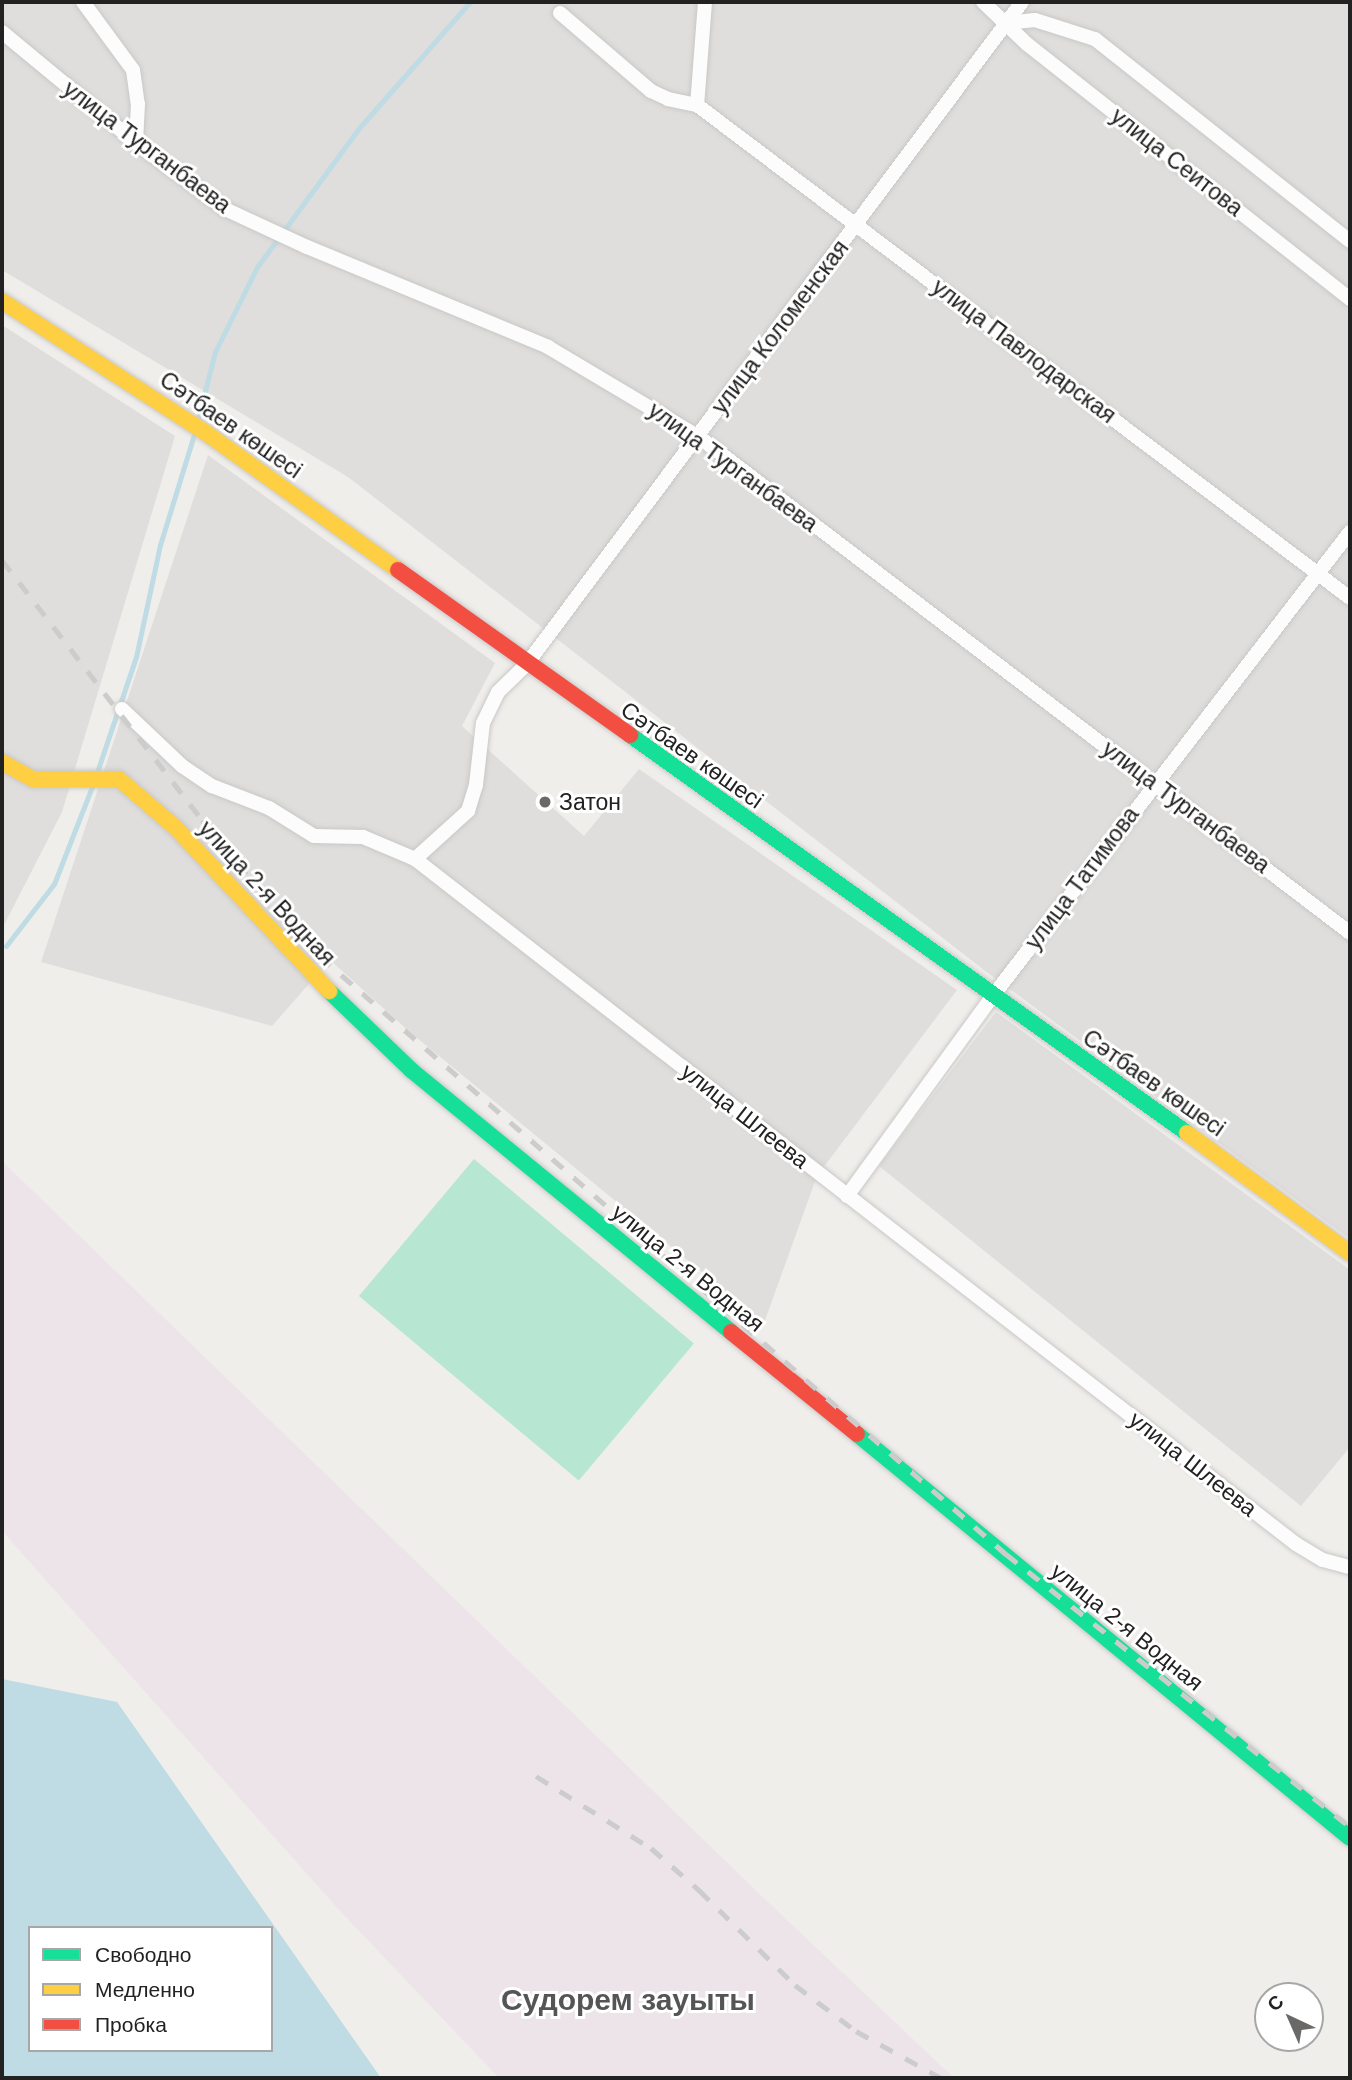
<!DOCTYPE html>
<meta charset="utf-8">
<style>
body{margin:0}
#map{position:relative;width:1352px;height:2080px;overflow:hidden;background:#f0eeeb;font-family:Helvetica,sans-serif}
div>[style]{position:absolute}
.residential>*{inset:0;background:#dfdedc}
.industrial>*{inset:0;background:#ede4e9}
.pitch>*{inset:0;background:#b7e6d2;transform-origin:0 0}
.water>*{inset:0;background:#bfdbe3}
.stream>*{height:5px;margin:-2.5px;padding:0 2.5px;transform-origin:2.5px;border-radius:2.5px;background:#bfdbe3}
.roads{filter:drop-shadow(0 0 2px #c9c8c7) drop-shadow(0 0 2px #c9c8c7)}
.street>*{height:14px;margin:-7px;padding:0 7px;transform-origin:7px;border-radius:7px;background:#fdfcfc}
.fast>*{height:16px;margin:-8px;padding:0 8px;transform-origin:8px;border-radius:8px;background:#16e098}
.slow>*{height:16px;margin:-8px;padding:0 8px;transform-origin:8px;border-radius:8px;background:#ffcf43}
.jam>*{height:16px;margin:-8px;padding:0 8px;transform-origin:8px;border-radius:8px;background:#f24e42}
.rail>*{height:5px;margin-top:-2.5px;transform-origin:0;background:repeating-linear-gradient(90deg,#ccc 0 14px,transparent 0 28px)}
.dots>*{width:19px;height:19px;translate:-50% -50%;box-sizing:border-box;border:4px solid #fff;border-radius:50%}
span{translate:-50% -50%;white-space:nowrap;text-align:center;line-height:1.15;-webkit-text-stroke:6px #fff;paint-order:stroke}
.street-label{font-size:23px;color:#222}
.poi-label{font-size:23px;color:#222}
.left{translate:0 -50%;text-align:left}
.district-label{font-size:30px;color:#555;font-weight:700}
.frame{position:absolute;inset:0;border:4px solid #222;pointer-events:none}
.legend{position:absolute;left:28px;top:1926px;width:245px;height:126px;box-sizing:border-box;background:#fff;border:2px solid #a7a7a7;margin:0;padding:9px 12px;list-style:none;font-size:21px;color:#222}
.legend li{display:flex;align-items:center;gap:14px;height:35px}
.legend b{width:35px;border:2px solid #a7a7a7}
.north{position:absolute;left:1254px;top:1982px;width:70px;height:70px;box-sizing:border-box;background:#fff;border:2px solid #a7a7a7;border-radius:50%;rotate:316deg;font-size:19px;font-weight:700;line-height:28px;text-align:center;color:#222}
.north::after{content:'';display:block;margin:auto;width:24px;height:32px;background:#6a6968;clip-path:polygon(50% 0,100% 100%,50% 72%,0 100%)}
</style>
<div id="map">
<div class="residential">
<i style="clip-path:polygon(2px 2px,1350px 2px,1350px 1239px,984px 970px,348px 477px,2px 270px)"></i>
<i style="clip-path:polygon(2px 325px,175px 436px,62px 812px,2px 929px)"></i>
<i style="clip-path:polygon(208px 455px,495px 663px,462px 726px,584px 836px,639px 769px,957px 990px,817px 1176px,764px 1323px,411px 1033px,330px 960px,272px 1026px,41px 962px)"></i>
<i style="clip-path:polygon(996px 1012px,1350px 1270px,1350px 1447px,1301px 1506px,879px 1166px)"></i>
</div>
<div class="industrial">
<i style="clip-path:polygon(2px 1161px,768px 1902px,954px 2078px,499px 2078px,339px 1910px,2px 1531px)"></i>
</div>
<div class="pitch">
<i style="left:474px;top:1159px;width:287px;height:179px;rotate:40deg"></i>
</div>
<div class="water">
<i style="clip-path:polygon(evenodd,2px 1679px,117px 1702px,381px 2078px,2px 2078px,2px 1679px,30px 1928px,271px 1928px,271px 2050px,30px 2050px,30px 1928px)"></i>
</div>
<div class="stream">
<i style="left:197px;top:422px;width:72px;rotate:-75.6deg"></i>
<i style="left:215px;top:352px;width:95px;rotate:-63.7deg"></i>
<i style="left:257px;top:267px;width:174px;rotate:-53.7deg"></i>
<i style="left:360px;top:127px;width:167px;rotate:-48.7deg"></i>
<i style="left:96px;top:775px;width:125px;rotate:-71.3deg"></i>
<i style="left:136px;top:657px;width:115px;rotate:-77.9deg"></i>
<i style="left:160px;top:545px;width:119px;rotate:-72.9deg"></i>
<i style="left:6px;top:946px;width:78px;rotate:-52.3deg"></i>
<i style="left:54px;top:884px;width:107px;rotate:-68.7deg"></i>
</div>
<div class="roads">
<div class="street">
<i style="left:83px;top:2px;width:84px;rotate:53.7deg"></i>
<i style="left:133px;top:70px;width:34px;rotate:82deg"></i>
<i style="left:138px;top:104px;width:39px;rotate:93deg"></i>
<i style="left:705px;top:2px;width:103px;rotate:94.4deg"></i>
<i style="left:697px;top:105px;width:818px;rotate:37.05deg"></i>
<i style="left:983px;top:2px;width:61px;rotate:43.7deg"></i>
<i style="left:1027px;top:44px;width:412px;rotate:38.3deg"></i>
<i style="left:560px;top:13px;width:120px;rotate:40.6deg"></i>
<i style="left:651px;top:91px;width:19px;rotate:25deg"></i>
<i style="left:668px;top:99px;width:30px;rotate:12deg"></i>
<i style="left:1006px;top:23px;width:29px;rotate:-6deg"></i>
<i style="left:1035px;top:20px;width:63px;rotate:17.6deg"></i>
<i style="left:1095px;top:39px;width:325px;rotate:38.4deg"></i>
<i style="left:2px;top:32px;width:174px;rotate:39.6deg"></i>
<i style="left:136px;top:143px;width:111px;rotate:36.6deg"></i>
<i style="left:225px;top:209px;width:90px;rotate:24.9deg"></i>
<i style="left:307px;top:247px;width:261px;rotate:22.5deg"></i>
<i style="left:548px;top:347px;width:176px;rotate:30.8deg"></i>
<i style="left:699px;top:437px;width:818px;rotate:37.3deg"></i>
<i style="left:122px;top:709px;width:83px;rotate:43.5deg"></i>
<i style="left:182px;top:766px;width:36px;rotate:34deg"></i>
<i style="left:212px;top:786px;width:61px;rotate:21.1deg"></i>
<i style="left:269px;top:808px;width:53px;rotate:31.9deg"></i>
<i style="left:314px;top:836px;width:49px;rotate:1.2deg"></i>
<i style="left:363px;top:837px;width:56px;rotate:22.9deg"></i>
<i style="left:415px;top:859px;width:1116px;rotate:37.87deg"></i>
<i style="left:1296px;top:1544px;width:31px;rotate:31deg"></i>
<i style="left:1323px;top:1560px;width:28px;rotate:15deg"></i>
<i style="left:415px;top:859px;width:72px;rotate:-42.2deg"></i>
<i style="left:468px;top:811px;width:27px;rotate:-73deg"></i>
<i style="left:476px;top:785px;width:62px;rotate:-83.6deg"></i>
<i style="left:483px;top:723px;width:34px;rotate:-64deg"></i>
<i style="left:498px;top:692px;width:39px;rotate:-44deg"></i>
<i style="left:526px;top:665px;width:828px;rotate:-53.2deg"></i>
<i style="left:847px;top:1196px;width:246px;rotate:-53.9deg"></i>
<i style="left:992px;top:997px;width:587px;rotate:-52.41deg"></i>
</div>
<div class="fast">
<i style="left:630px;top:735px;width:685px;rotate:35.55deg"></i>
<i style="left:329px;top:991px;width:114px;rotate:43.9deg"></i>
<i style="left:411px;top:1070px;width:414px;rotate:39.3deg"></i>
<i style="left:857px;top:1434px;width:637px;rotate:39.33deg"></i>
</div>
<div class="slow">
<i style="left:2px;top:301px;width:243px;rotate:32.9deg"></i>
<i style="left:206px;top:433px;width:236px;rotate:35.5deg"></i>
<i style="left:2px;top:762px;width:35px;rotate:29deg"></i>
<i style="left:33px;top:779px;width:86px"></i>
<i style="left:119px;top:779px;width:75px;rotate:40.7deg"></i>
<i style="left:176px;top:828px;width:224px;rotate:46.8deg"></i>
<i style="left:1187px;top:1133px;width:202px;rotate:36.4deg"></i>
</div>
<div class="jam">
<i style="left:398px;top:570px;width:285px;rotate:35.4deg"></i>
<i style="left:731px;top:1332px;width:162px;rotate:39deg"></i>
</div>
</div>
<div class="rail">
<i style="left:2px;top:560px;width:328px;rotate:52.4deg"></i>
<i style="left:202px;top:820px;width:153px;rotate:50.6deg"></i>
<i style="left:299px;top:938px;width:938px;rotate:41.07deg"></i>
<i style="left:1006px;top:1554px;width:439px;rotate:38.4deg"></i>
<i style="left:536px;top:1776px;width:136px;rotate:32.1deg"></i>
<i style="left:651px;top:1848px;width:64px;rotate:41.2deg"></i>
<i style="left:699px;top:1890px;width:135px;rotate:44.7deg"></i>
<i style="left:795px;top:1985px;width:76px;rotate:37deg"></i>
<i style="left:856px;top:2031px;width:97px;rotate:28.9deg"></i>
</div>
<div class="dots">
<i style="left:545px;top:802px;background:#6a6968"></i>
</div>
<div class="street-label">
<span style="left:147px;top:147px;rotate:37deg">улица Турганбаева</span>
<span style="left:1177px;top:162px;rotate:38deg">улица Сеитова</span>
<span style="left:780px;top:327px;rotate:-53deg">улица Коломенская</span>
<span style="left:1024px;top:351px;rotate:37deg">улица Павлодарская</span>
<span style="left:231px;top:425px;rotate:35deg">Сәтбаев көшесі</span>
<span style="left:733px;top:467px;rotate:36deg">улица Турганбаева</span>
<span style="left:692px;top:755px;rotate:35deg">Сәтбаев көшесі</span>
<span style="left:1186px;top:807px;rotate:37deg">улица Турганбаева</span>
<span style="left:1082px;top:878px;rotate:-53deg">улица Татимова</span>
<span style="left:267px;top:893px;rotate:47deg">улица 2-я Водная</span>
<span style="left:1154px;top:1083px;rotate:35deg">Сәтбаев көшесі</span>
<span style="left:745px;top:1116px;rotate:38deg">улица Шлеева</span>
<span style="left:688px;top:1268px;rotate:39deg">улица 2-я Водная</span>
<span style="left:1193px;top:1464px;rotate:38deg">улица Шлеева</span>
<span style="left:1127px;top:1627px;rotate:39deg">улица 2-я Водная</span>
</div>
<div class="poi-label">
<span class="left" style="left:559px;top:802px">Затон</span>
</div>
<div class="district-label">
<span style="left:628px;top:2000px">Судорем зауыты</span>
</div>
<div class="frame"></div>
<ul class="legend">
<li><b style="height:9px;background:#16e098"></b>Свободно</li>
<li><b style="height:9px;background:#ffcf43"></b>Медленно</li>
<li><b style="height:9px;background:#f24e42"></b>Пробка</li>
</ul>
<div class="north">С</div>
</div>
